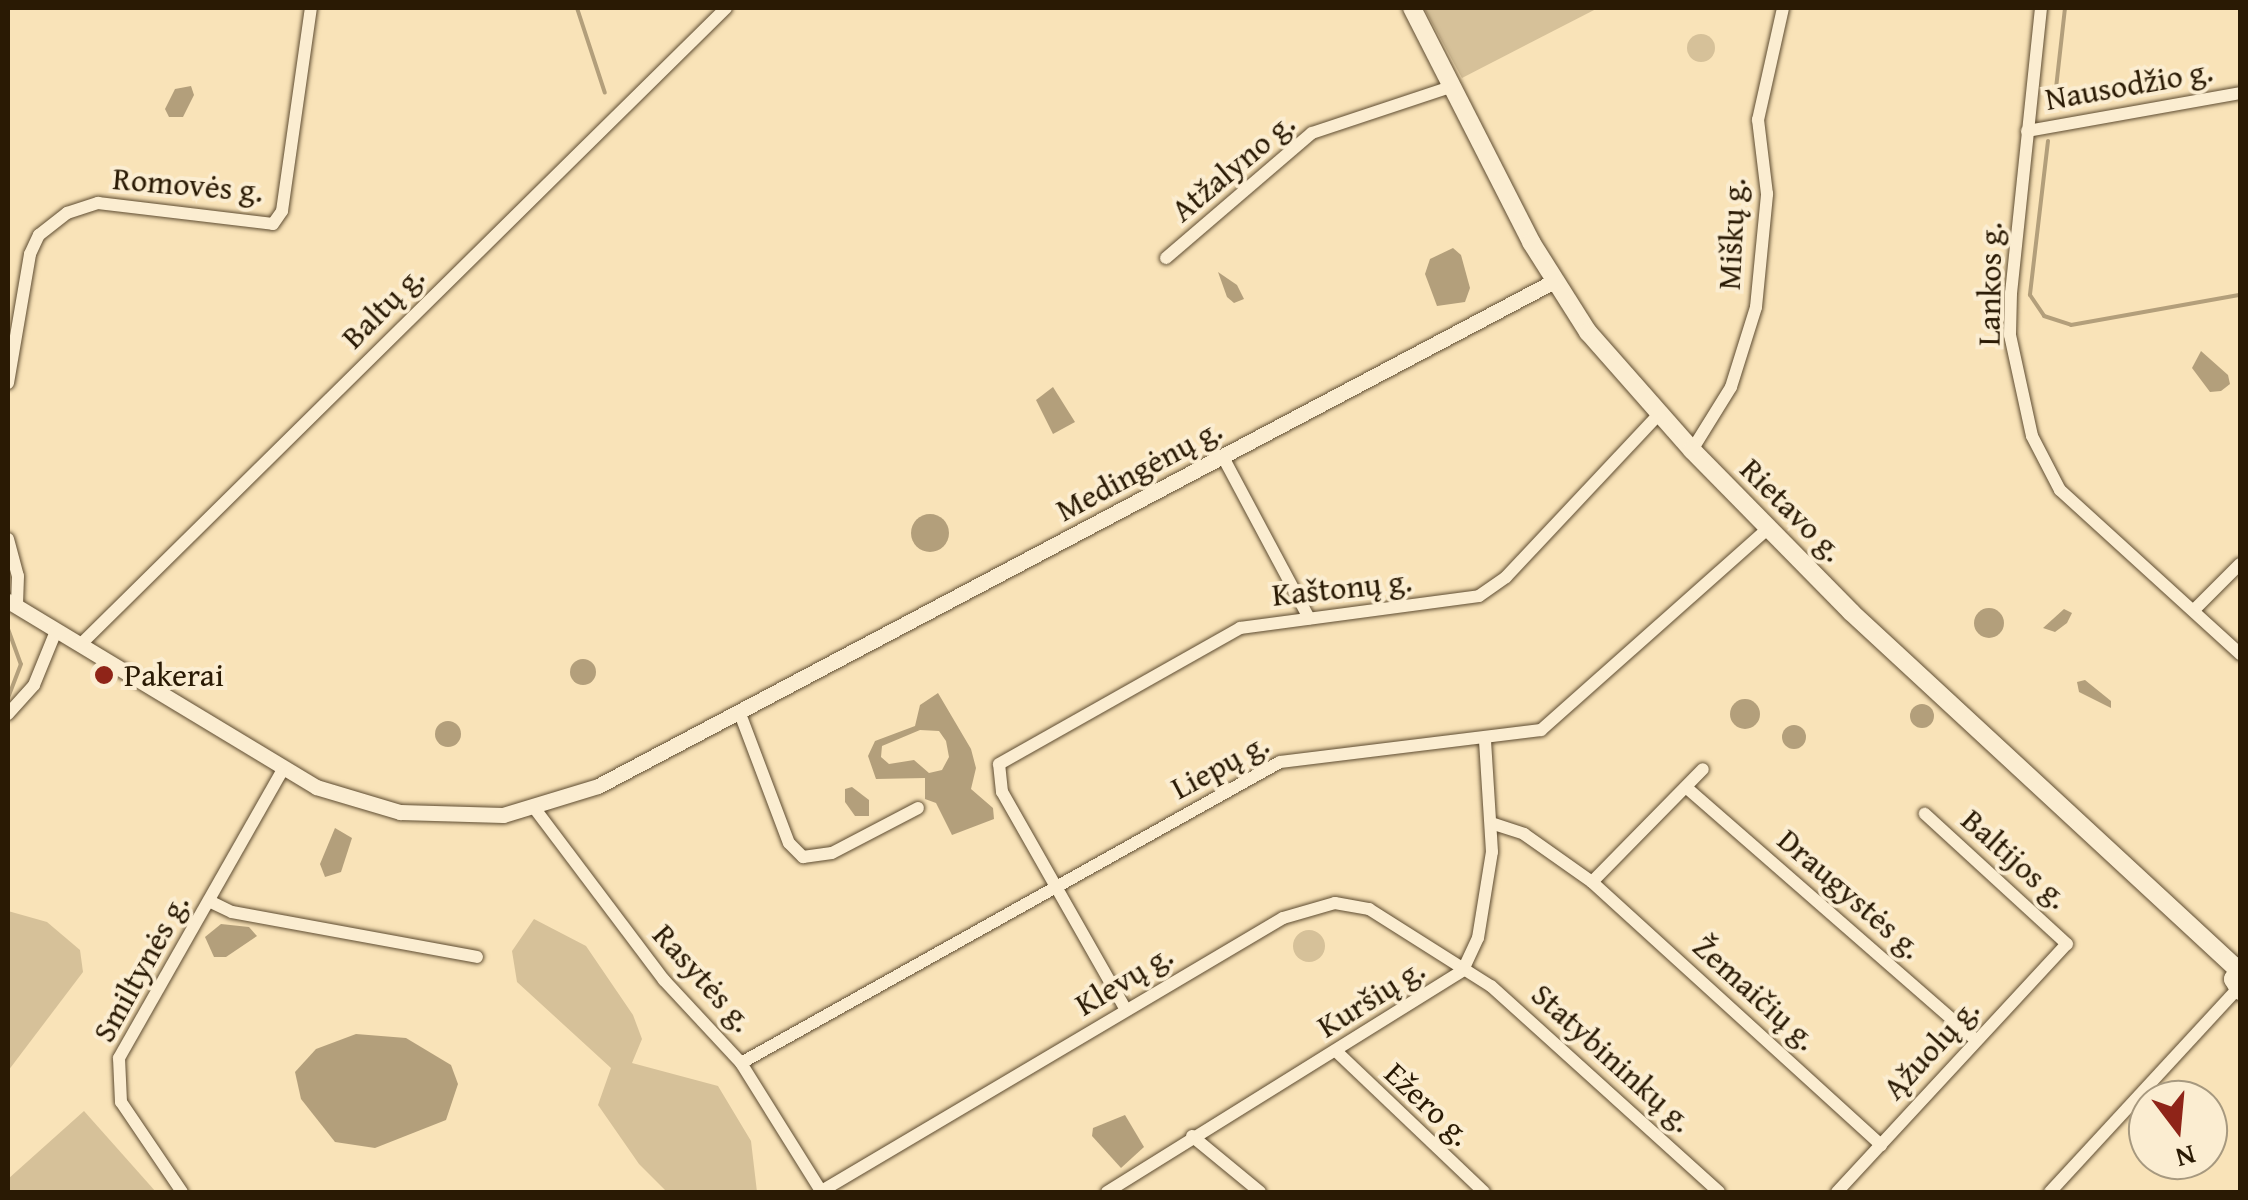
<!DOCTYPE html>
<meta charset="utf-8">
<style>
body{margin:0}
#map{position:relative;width:2248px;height:1200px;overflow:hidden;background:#f9e3b8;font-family:"Gentium Book Plus",serif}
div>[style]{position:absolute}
.green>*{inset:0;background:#d6c199}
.round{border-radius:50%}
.water>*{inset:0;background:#b39f7b}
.stream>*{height:4px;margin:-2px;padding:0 2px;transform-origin:2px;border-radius:2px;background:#b39f7b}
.roads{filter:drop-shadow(0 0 2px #5e4c31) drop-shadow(0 0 2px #5e4c31)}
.minor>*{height:12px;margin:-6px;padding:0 6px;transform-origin:6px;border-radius:6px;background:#fbedd1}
.tertiary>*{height:15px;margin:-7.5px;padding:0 7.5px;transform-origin:7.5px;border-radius:7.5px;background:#fbedd1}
.secondary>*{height:18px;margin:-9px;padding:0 9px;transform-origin:9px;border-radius:9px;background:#fbedd1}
.dots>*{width:28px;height:28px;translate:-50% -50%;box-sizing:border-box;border:5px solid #fbedd1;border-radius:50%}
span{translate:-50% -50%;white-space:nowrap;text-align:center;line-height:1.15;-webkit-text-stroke:8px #fbedd1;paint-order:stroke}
.street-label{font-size:32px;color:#2a1a04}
.poi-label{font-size:32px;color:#2a1a04}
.left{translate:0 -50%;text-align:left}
.frame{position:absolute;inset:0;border:10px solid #2a1a04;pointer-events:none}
.north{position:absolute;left:2128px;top:1080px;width:100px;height:100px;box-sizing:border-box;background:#fbedd1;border:2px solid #a7997f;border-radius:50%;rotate:164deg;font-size:28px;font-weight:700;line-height:40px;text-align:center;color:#2a1a04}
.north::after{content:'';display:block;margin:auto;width:35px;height:45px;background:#8f2418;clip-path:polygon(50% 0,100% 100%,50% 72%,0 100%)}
</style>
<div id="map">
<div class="green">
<i style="clip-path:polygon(1424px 8px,1598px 8px,1462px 78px)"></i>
<i class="round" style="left:1687px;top:34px;width:28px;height:28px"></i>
<i style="clip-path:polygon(8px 911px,47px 922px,80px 950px,83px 972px,8px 1071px)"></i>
<i style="clip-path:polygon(534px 919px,586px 946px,633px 1015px,642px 1039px,632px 1063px,718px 1086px,751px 1141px,757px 1192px,667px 1192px,639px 1164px,598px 1105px,611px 1068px,517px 982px,512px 951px)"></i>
<i class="round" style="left:1293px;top:930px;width:32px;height:32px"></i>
<i style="clip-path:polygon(84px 1111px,156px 1192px,8px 1192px,8px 1179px)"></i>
</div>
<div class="water">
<i style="clip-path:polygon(191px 86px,194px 95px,183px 117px,169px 117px,165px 109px,175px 89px)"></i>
<i style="clip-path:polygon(1453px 248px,1461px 255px,1470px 288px,1465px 302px,1437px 306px,1425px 274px,1430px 259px)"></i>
<i style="clip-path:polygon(1218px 272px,1237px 285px,1244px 299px,1234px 303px,1227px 297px)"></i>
<i style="clip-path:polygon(2201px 351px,2228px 375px,2230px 384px,2221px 391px,2210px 392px,2192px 368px)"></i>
<i style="clip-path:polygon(1053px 387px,1075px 422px,1053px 434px,1036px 400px)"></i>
<i class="round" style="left:911px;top:514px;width:38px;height:38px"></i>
<i class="round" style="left:1974px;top:608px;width:30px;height:30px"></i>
<i style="clip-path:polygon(2064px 609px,2072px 613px,2067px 623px,2055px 632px,2043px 628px)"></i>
<i class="round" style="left:570px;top:659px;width:26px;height:26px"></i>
<i style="clip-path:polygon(2085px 680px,2111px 701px,2111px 708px,2079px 692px,2077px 682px)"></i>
<i style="clip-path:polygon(evenodd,938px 693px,971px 749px,976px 768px,971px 789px,993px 808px,994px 819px,952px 835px,936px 803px,925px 799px,925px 778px,876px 779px,868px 756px,875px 741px,915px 726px,920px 705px,938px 693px,920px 730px,939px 731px,946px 741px,949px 757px,942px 770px,929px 773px,914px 760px,889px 764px,881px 757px,882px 746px,920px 730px)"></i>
<i class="round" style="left:1730px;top:699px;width:30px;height:30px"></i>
<i class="round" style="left:1910px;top:704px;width:24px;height:24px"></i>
<i class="round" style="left:435px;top:721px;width:26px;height:26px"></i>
<i class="round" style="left:1782px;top:725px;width:24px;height:24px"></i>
<i style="clip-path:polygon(852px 787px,869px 800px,869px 816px,855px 816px,845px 802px,845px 789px)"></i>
<i style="clip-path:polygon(335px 828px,352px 838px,341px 872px,325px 877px,320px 864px)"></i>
<i style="clip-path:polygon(221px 924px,249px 927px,257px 936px,226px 957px,214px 957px,205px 937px)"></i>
<i style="clip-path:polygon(356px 1034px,406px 1038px,451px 1065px,458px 1084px,446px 1120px,375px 1148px,335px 1142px,301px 1099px,295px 1072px,316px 1049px)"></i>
<i style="clip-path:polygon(1125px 1115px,1144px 1147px,1121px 1168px,1092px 1136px,1093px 1128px)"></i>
</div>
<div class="stream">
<i style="left:577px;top:8px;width:89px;rotate:71.8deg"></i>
<i style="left:2054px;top:106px;width:99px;rotate:-83.6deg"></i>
<i style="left:2048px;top:141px;width:155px;rotate:96.7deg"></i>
<i style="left:2030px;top:295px;width:25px;rotate:56deg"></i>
<i style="left:2044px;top:316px;width:28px;rotate:18deg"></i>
<i style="left:2071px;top:325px;width:172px;rotate:-10.1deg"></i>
<i style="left:8px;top:629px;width:37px;rotate:70deg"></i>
<i style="left:21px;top:664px;width:36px;rotate:111deg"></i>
</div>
<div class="roads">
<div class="minor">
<i style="left:2041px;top:8px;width:287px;rotate:96deg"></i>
<i style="left:2011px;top:293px;width:42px;rotate:91.4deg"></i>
<i style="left:2010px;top:335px;width:103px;rotate:77.7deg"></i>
<i style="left:2032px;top:436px;width:61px;rotate:62.6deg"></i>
<i style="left:2060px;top:490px;width:244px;rotate:42.3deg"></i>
<i style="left:2027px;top:131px;width:216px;rotate:-10.1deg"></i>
<i style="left:1166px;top:258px;width:192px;rotate:-40.6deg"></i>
<i style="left:1312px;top:133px;width:149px;rotate:-18.4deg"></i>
<i style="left:8px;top:383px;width:131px;rotate:-80.3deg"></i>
<i style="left:30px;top:254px;width:21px;rotate:-65deg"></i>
<i style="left:39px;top:235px;width:36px;rotate:-38deg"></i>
<i style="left:67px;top:213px;width:33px;rotate:-18deg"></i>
<i style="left:98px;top:203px;width:176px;rotate:6.8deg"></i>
<i style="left:273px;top:224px;width:16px;rotate:-55deg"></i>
<i style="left:282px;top:211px;width:205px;rotate:-81.9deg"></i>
<i style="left:1692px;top:450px;width:74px;rotate:-58.2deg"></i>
<i style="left:1731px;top:387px;width:84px;rotate:-72.6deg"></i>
<i style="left:1756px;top:307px;width:114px;rotate:-84.4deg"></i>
<i style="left:1767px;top:194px;width:75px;rotate:-96.9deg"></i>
<i style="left:1758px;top:120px;width:115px;rotate:-77.4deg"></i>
<i style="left:1223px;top:457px;width:183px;rotate:61.9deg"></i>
<i style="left:8px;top:539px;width:38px;rotate:75deg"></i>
<i style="left:18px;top:576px;width:31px;rotate:92deg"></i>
<i style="left:2194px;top:610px;width:65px;rotate:-45deg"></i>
<i style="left:80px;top:645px;width:907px;rotate:-44.6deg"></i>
<i style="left:739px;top:711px;width:141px;rotate:69.3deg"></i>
<i style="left:789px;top:843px;width:20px;rotate:45deg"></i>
<i style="left:803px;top:857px;width:29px;rotate:-8deg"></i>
<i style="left:832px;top:853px;width:97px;rotate:-27.6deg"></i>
<i style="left:8px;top:714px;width:39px;rotate:-48deg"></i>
<i style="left:34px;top:685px;width:58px;rotate:-67.8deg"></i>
<i style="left:1688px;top:789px;width:382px;rotate:41.1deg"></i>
<i style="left:535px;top:809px;width:214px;rotate:53deg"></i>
<i style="left:664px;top:980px;width:113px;rotate:47.1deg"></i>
<i style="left:741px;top:1063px;width:151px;rotate:58deg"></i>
<i style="left:1494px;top:824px;width:32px;rotate:18deg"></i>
<i style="left:1524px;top:834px;width:83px;rotate:35.2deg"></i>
<i style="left:1592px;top:882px;width:158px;rotate:-45.5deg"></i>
<i style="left:1592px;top:882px;width:391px;rotate:42.3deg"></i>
<i style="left:209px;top:901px;width:25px;rotate:26deg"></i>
<i style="left:232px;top:912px;width:249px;rotate:10.4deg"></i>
<i style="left:1126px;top:1010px;width:251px;rotate:-119.6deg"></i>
<i style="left:1002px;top:792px;width:28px;rotate:-96deg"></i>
<i style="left:999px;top:764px;width:277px;rotate:-29.4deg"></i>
<i style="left:1240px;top:628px;width:241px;rotate:-7.6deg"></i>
<i style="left:1479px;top:596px;width:33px;rotate:-35deg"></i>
<i style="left:1506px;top:577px;width:224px;rotate:-46.8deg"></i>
<i style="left:1337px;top:1052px;width:203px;rotate:43.6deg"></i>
<i style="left:741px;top:1063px;width:617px;rotate:-29.18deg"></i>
<i style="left:1280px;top:762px;width:263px;rotate:-7deg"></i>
<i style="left:1541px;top:730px;width:302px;rotate:-41.6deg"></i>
<i style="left:1192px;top:1136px;width:88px;rotate:39.5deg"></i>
<i style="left:182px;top:1192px;width:109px;rotate:-124.1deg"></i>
<i style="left:121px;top:1102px;width:44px;rotate:-92.6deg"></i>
<i style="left:119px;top:1058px;width:332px;rotate:-60.4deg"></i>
<i style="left:820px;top:1192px;width:538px;rotate:-30.62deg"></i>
<i style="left:1283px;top:918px;width:54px;rotate:-16.1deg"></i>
<i style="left:1335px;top:903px;width:35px;rotate:10deg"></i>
<i style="left:1369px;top:909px;width:144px;rotate:32.3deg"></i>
<i style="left:1491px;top:986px;width:307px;rotate:42.1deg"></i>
<i style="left:1107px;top:1192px;width:420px;rotate:-31.9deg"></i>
<i style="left:1463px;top:970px;width:35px;rotate:-65deg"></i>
<i style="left:1478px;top:938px;width:87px;rotate:-80.8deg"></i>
<i style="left:1492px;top:852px;width:111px;rotate:-93.6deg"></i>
<i style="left:1837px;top:1192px;width:338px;rotate:-47.2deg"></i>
<i style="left:2067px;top:944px;width:193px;rotate:-137.5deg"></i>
<i style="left:2050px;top:1192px;width:276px;rotate:-47.3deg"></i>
</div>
<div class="tertiary">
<i style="left:8px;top:601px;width:360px;rotate:31.1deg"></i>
<i style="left:316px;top:787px;width:88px;rotate:16.6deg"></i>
<i style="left:400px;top:812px;width:103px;rotate:1.7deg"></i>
<i style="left:503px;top:815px;width:99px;rotate:-17deg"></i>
<i style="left:598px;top:786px;width:1081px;rotate:-27.84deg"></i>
</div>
<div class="secondary">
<i style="left:1412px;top:8px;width:263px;rotate:63deg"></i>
<i style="left:1531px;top:242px;width:107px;rotate:57.7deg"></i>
<i style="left:1588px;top:332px;width:157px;rotate:48.6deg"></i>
<i style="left:1692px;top:450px;width:227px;rotate:45.5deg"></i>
<i style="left:1851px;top:612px;width:526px;rotate:42.76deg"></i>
<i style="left:2240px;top:966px;width:15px;rotate:118deg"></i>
<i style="left:2233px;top:979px;width:14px;rotate:60deg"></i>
</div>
</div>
<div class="dots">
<i style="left:104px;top:675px;background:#8f2418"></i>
</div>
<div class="street-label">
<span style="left:2129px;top:85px;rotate:-10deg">Nausodžio g.</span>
<span style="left:1233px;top:167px;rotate:-40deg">Atžalyno g.</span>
<span style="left:188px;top:185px;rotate:5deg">Romovės g.</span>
<span style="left:1732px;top:234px;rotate:-87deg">Miškų g.</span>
<span style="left:1990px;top:284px;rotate:-89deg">Lankos g.</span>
<span style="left:383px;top:307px;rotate:-45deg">Baltų g.</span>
<span style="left:1139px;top:470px;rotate:-28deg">Medingėnų g.</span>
<span style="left:1792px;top:510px;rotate:45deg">Rietavo g.</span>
<span style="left:1342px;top:588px;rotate:-6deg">Kaštonų g.</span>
<span style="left:1220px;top:766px;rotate:-28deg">Liepų g.</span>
<span style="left:2015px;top:859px;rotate:42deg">Baltijos g.</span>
<span style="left:1850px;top:894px;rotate:41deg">Draugystės g.</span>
<span style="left:141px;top:968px;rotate:-61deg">Smiltynės g.</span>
<span style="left:703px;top:978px;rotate:48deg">Rasytės g.</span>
<span style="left:1124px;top:980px;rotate:-31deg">Klevų g.</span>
<span style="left:1755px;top:993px;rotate:42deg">Žemaičių g.</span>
<span style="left:1371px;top:998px;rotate:-32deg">Kuršių g.</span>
<span style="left:1931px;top:1049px;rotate:-47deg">Ąžuolų g.</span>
<span style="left:1612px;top:1058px;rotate:42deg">Statybininkų g.</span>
<span style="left:1428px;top:1104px;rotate:43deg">Ežero g.</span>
</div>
<div class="poi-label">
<span class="left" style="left:124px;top:675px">Pakerai</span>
</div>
<div class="frame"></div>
<div class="north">N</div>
</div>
